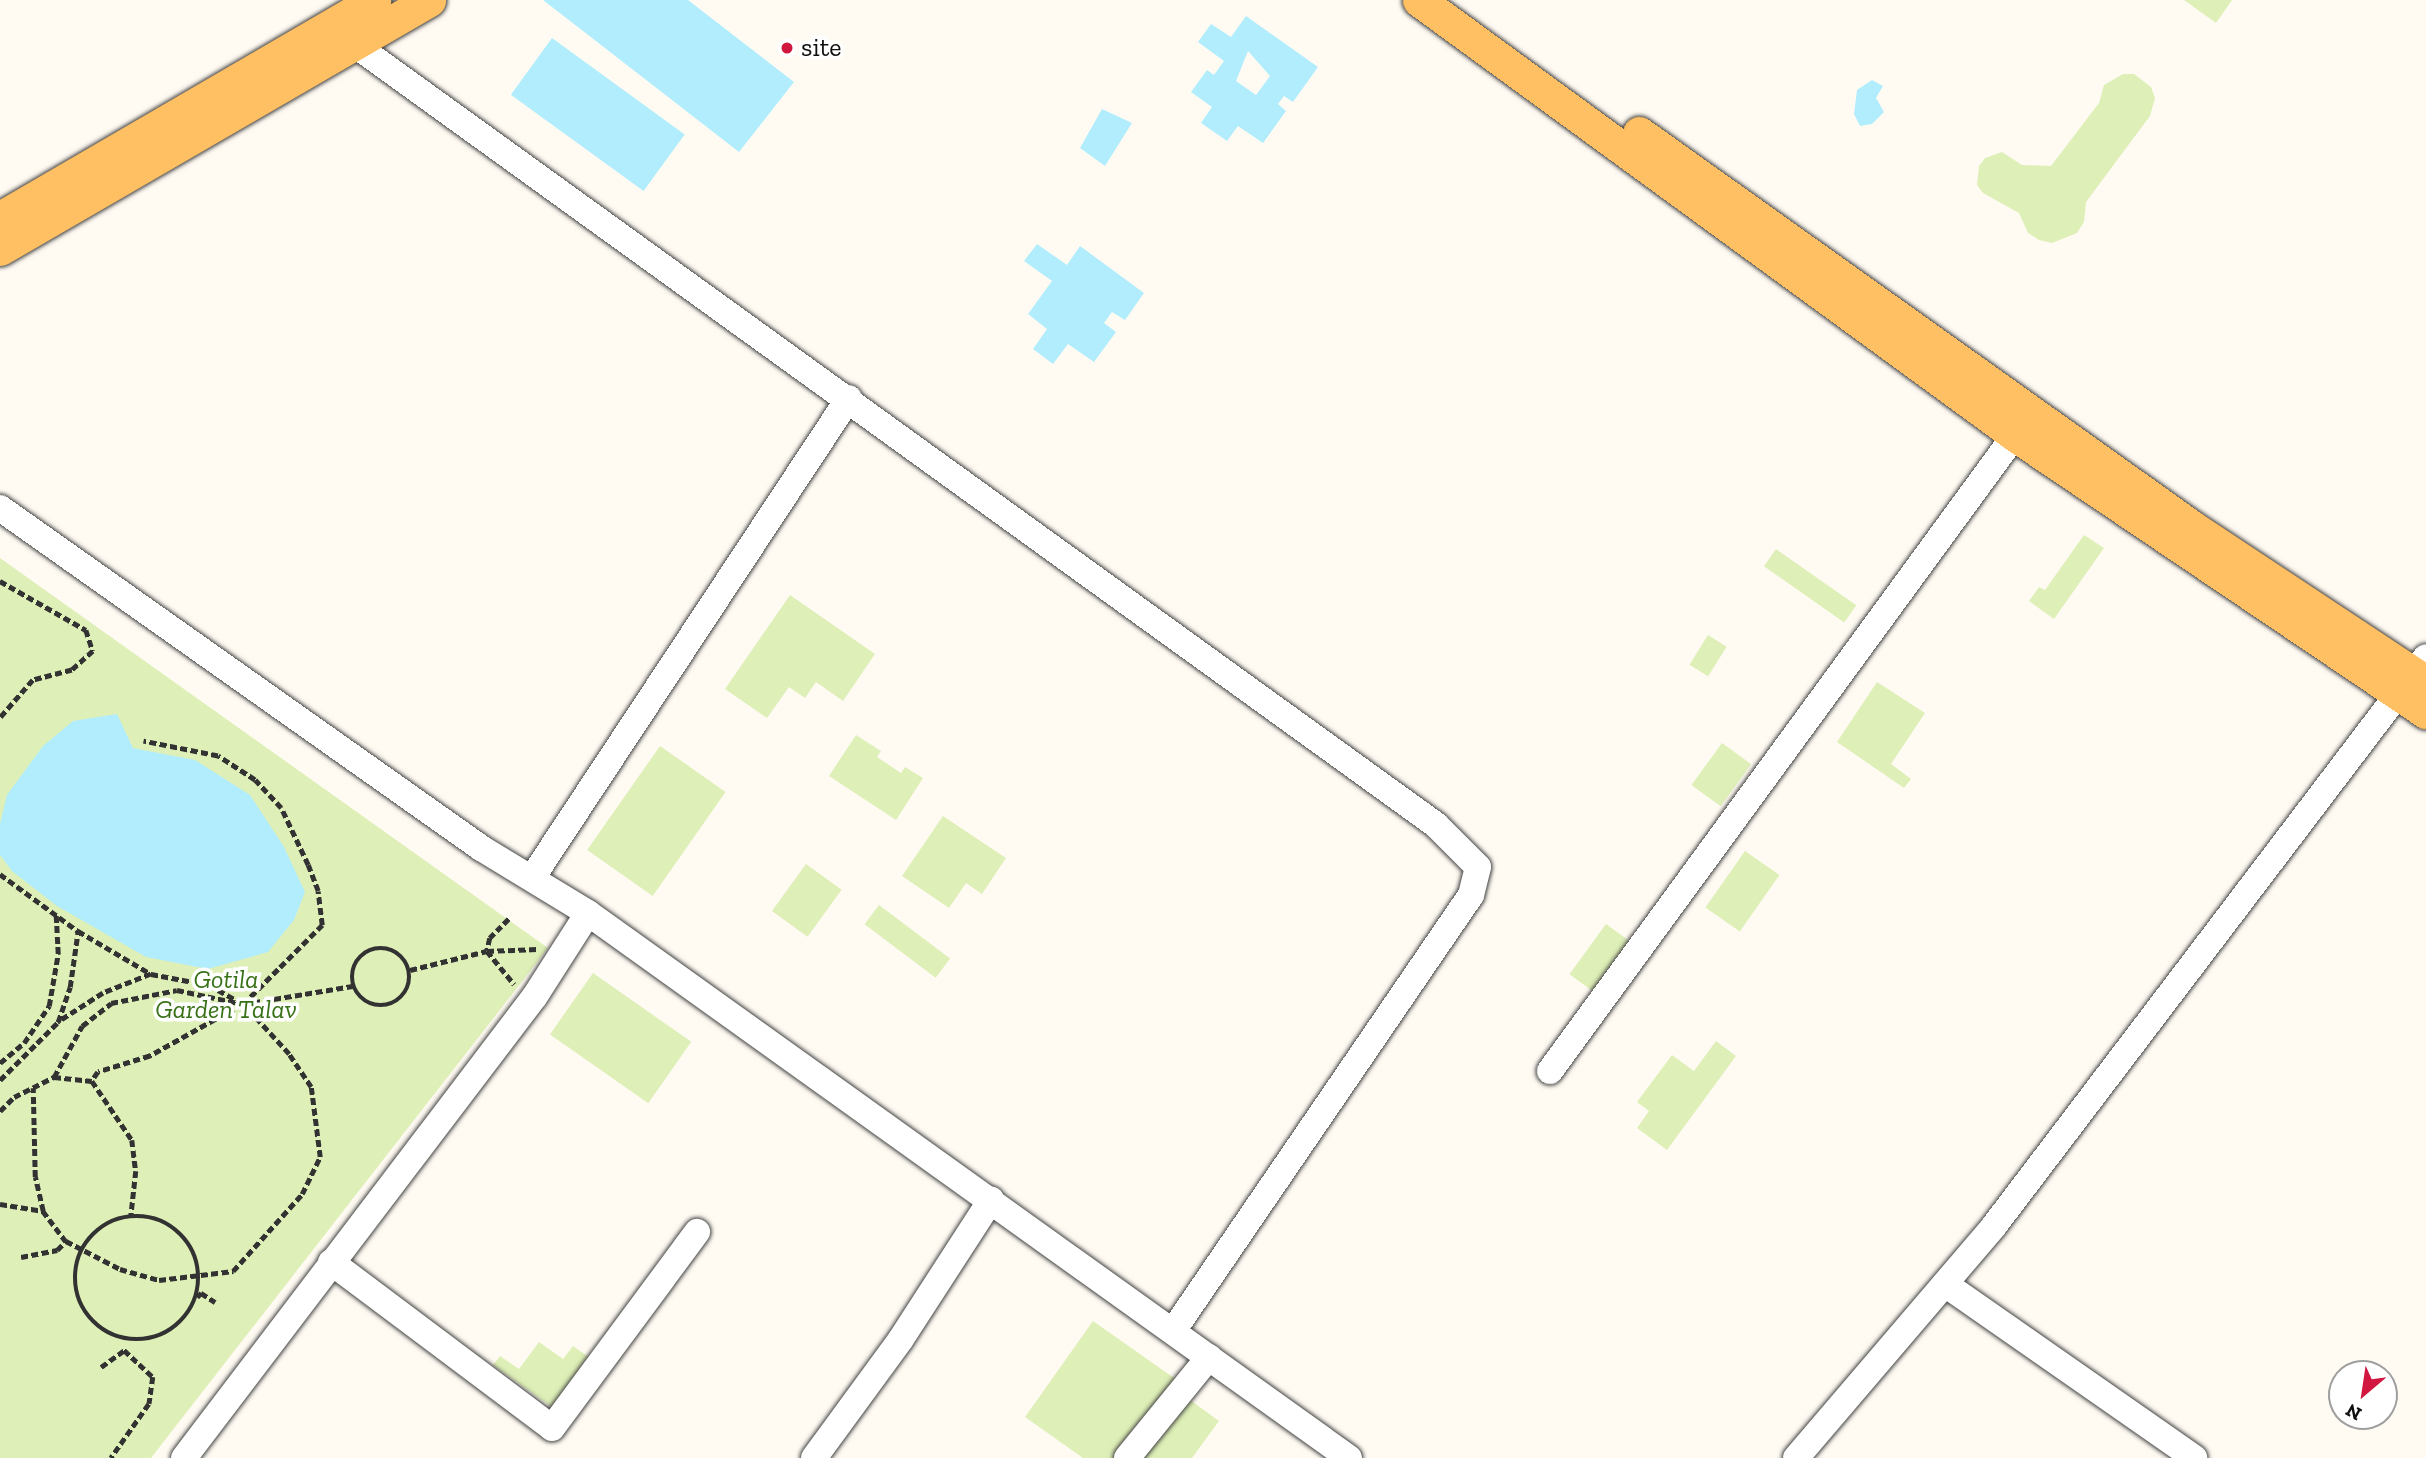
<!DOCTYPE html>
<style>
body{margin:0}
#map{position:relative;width:2426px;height:1458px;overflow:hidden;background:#fffbf3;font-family:"Zilla Slab",serif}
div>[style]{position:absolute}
.green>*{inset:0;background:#deefb7;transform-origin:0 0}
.water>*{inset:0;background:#b2edfd;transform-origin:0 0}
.path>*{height:4.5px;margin-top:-2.25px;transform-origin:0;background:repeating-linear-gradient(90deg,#323232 0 7px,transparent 0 10.5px)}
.path>.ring{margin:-2.25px;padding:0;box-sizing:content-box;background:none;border:4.5px solid #323232;border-radius:50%}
.roads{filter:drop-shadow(0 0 2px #434343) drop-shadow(0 0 2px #434343)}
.minor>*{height:26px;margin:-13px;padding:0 13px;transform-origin:13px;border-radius:13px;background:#fff}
.major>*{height:33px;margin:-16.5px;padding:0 16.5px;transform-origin:16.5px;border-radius:16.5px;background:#ffbf63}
.dots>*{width:19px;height:19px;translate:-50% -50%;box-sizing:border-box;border:4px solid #fff;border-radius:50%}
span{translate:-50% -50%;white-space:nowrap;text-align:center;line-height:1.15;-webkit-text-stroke:7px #fff;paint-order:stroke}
.poi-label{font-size:26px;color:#101010}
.left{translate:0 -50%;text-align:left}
.park-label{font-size:26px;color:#397118;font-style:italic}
.north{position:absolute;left:2328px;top:1360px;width:70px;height:70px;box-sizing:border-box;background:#fff;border:2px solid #9f9f9f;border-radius:50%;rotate:209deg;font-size:19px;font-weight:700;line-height:28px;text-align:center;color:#101010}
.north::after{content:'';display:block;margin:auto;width:24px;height:32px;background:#d1173f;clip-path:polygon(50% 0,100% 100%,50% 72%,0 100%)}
</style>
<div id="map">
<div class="green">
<i style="clip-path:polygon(2184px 0,2232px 0,2216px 23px)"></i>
<i style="clip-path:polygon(2123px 74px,2134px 74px,2151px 87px,2155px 98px,2150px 116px,2086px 202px,2084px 222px,2077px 233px,2052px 243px,2039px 240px,2028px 233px,2019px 213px,1983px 193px,1977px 185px,1979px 166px,1985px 158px,2002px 152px,2022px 165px,2051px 166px,2099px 103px,2104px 85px)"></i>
<i style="clip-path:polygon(2084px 535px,2104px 548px,2054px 619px,2029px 601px,2039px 587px,2045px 590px)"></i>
<i style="left:1776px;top:549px;width:98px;height:21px;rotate:35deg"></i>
<i style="clip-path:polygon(0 558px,548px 948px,151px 1458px,0 1458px)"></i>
<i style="clip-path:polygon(790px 595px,875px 654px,843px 701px,816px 682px,805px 698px,789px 687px,767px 718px,725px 689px)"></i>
<i style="left:1708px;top:635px;width:22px;height:35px;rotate:32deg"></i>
<i style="clip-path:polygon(1877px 682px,1925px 713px,1891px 764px,1911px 779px,1904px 788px,1837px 742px)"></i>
<i style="clip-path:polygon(856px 735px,881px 751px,877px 757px,901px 773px,905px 767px,923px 778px,896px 820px,829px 776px)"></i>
<i style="left:1722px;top:743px;width:36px;height:52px;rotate:36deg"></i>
<i style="left:660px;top:746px;width:80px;height:127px;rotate:35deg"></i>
<i style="clip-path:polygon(943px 816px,1006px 858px,982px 894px,966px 883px,949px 908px,902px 876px)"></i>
<i style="left:1745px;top:851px;width:42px;height:69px;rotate:35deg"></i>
<i style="left:806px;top:864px;width:44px;height:58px;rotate:36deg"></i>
<i style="left:879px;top:905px;width:89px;height:24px;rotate:37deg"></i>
<i style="left:1606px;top:924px;width:31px;height:62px;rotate:36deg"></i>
<i style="left:593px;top:973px;width:120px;height:75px;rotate:35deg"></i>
<i style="clip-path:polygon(1716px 1041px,1736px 1056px,1667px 1150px,1637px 1128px,1649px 1111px,1637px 1102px,1672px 1055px,1694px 1071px)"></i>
<i style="clip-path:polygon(1093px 1321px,1184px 1385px,1131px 1458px,1083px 1458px,1025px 1417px)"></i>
<i style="clip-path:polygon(539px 1342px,563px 1359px,573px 1346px,590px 1358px,553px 1408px,493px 1365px,500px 1356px,519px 1369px)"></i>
<i style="clip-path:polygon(1186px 1397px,1219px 1421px,1192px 1458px,1141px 1458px)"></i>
</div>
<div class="water">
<i style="clip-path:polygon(543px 0,688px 0,794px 82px,739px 152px)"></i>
<i style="clip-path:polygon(evenodd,1246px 16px,1318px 67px,1293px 102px,1284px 96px,1278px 104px,1286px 111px,1263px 143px,1238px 126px,1227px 141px,1201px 123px,1212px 107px,1191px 92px,1207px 70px,1214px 75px,1224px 61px,1198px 42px,1211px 24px,1231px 37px,1246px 16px,1248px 51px,1270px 76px,1256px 95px,1236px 81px,1248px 51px)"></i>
<i style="left:552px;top:38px;width:164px;height:70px;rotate:36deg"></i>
<i style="clip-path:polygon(1872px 80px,1883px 86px,1876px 98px,1884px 112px,1872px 124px,1860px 126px,1854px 114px,1857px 90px)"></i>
<i style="clip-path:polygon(1102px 109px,1132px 123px,1105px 166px,1080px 148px)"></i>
<i style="clip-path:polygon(1037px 244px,1067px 265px,1080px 246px,1144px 293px,1125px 320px,1112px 312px,1104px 323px,1116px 332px,1094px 362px,1068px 344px,1053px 364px,1033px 349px,1047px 329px,1028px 314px,1052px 281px,1024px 261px)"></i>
<i style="clip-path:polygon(117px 714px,133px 748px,195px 760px,250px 795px,284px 847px,305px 892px,294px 920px,268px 952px,208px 969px,146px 957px,57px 906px,12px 871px,0 855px,0 824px,7px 795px,43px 746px,73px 721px)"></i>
</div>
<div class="path">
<i style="left:0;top:581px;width:99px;rotate:29.7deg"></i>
<i style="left:86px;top:630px;width:22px;rotate:72deg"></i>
<i style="left:93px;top:651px;width:28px;rotate:138deg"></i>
<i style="left:72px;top:670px;width:40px;rotate:165.6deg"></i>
<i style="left:33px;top:680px;width:50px;rotate:131deg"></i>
<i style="left:0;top:874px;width:97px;rotate:36.2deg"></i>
<i style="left:509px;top:919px;width:27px;rotate:135deg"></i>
<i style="left:490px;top:938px;width:13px;rotate:103deg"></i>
<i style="left:487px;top:951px;width:43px;rotate:50.7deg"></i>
<i class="ring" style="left:352px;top:948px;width:53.5px;height:53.5px"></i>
<i style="left:410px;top:970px;width:79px;rotate:-13.9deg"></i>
<i style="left:487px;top:951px;width:50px;rotate:-2.3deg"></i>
<i style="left:151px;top:974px;width:52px;rotate:158.4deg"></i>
<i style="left:103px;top:993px;width:54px;rotate:147.2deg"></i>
<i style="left:58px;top:1022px;width:37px;rotate:-71deg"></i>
<i style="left:70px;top:987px;width:57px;rotate:-81.9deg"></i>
<i style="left:78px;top:931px;width:85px;rotate:30.5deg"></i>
<i style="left:151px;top:974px;width:59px;rotate:10.7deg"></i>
<i style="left:209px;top:985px;width:39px;rotate:29deg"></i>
<i style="left:243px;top:1004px;width:111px;rotate:-9.3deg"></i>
<i style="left:0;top:1063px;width:31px;rotate:-40deg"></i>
<i style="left:24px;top:1043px;width:45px;rotate:-56deg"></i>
<i style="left:49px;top:1006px;width:53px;rotate:-80.2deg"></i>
<i style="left:58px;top:954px;width:39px;rotate:-93deg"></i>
<i style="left:54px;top:1077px;width:38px;rotate:6deg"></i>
<i style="left:0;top:1080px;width:82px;rotate:-45deg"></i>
<i style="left:0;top:1111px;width:20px;rotate:-45deg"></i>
<i style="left:14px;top:1097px;width:45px;rotate:-26.6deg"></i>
<i style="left:54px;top:1077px;width:58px;rotate:-61.2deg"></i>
<i style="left:82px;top:1026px;width:37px;rotate:-38deg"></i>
<i style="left:111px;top:1003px;width:67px;rotate:-11.1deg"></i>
<i style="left:177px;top:990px;width:67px;rotate:12deg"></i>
<i style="left:243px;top:1004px;width:112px;rotate:-45deg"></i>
<i style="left:322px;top:925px;width:34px;rotate:-97deg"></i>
<i style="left:318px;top:891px;width:28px;rotate:-111deg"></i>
<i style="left:308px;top:865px;width:63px;rotate:-115.3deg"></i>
<i style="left:281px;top:808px;width:38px;rotate:-133deg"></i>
<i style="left:255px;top:780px;width:44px;rotate:-147deg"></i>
<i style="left:218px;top:756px;width:76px;rotate:-168.7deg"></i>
<i style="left:0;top:1204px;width:44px;rotate:9.2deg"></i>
<i style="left:43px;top:1211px;width:35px;rotate:-103deg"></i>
<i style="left:35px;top:1177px;width:89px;rotate:-91.3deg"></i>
<i style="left:43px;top:1211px;width:38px;rotate:53deg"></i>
<i class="ring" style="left:75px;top:1216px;width:119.5px;height:119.5px"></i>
<i style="left:21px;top:1257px;width:37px;rotate:-11deg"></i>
<i style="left:57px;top:1250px;width:13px;rotate:-45deg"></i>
<i style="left:66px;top:1241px;width:61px;rotate:27.4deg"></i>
<i style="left:120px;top:1269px;width:41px;rotate:15.8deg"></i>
<i style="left:159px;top:1280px;width:75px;rotate:-6.9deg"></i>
<i style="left:233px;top:1271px;width:103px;rotate:-48.1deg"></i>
<i style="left:302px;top:1194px;width:41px;rotate:-64.1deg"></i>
<i style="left:320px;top:1157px;width:71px;rotate:-97.3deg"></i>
<i style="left:311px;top:1087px;width:40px;rotate:-124deg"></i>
<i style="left:289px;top:1054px;width:68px;rotate:-132.6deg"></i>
<i style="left:243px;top:1004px;width:107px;rotate:150.8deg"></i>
<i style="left:150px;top:1056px;width:54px;rotate:162.9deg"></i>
<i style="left:98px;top:1072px;width:11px;rotate:124deg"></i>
<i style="left:92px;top:1081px;width:71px;rotate:55.9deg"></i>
<i style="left:132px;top:1140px;width:31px;rotate:83deg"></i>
<i style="left:136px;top:1171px;width:45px;rotate:96.3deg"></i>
<i style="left:197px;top:1297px;width:6px;rotate:-45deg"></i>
<i style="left:201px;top:1293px;width:17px;rotate:33deg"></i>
<i style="left:101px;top:1367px;width:29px;rotate:-36deg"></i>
<i style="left:124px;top:1350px;width:40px;rotate:43deg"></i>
<i style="left:153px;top:1377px;width:27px;rotate:98deg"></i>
<i style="left:149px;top:1404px;width:66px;rotate:125.1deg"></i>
</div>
<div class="roads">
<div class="minor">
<i style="left:354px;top:44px;width:1334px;rotate:35.82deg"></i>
<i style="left:1436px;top:825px;width:59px;rotate:45deg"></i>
<i style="left:1478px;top:867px;width:29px;rotate:104deg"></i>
<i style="left:1471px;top:895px;width:528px;rotate:124.35deg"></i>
<i style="left:0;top:508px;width:589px;rotate:35.25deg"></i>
<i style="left:481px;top:848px;width:125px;rotate:31.3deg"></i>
<i style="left:588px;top:913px;width:936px;rotate:35.61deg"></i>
<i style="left:532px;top:878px;width:575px;rotate:-56.56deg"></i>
<i style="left:1550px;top:1071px;width:788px;rotate:-53.83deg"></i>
<i style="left:331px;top:1262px;width:276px;rotate:36.9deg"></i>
<i style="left:552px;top:1428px;width:244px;rotate:-53.5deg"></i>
<i style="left:1945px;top:1284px;width:304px;rotate:34.9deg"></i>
<i style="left:184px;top:1458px;width:580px;rotate:-52.77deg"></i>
<i style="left:535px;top:996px;width:98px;rotate:-57.4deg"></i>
<i style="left:814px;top:1458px;width:147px;rotate:-53.8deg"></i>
<i style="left:901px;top:1339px;width:166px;rotate:-57.1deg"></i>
<i style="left:1127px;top:1458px;width:130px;rotate:-50.9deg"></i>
<i style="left:1796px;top:1458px;width:305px;rotate:-49.5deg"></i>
<i style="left:1994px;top:1226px;width:714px;rotate:-52.79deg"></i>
</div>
<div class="major">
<i style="left:1419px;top:0;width:738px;rotate:36.12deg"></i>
<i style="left:2015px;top:435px;width:496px;rotate:34deg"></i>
<i style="left:1639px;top:133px;width:679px;rotate:35.47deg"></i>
<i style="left:2192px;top:527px;width:281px;rotate:33.5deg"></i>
<i style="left:0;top:218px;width:433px;rotate:-30.2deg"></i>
<i style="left:0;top:249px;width:496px;rotate:-30.1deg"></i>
</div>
</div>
<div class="dots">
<i style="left:787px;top:48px;background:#d1173f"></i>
</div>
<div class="poi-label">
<span class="left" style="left:801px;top:48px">site</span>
</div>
<div class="park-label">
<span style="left:226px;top:995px">Gotila<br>Garden Talav</span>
</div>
<div class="north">N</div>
</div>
